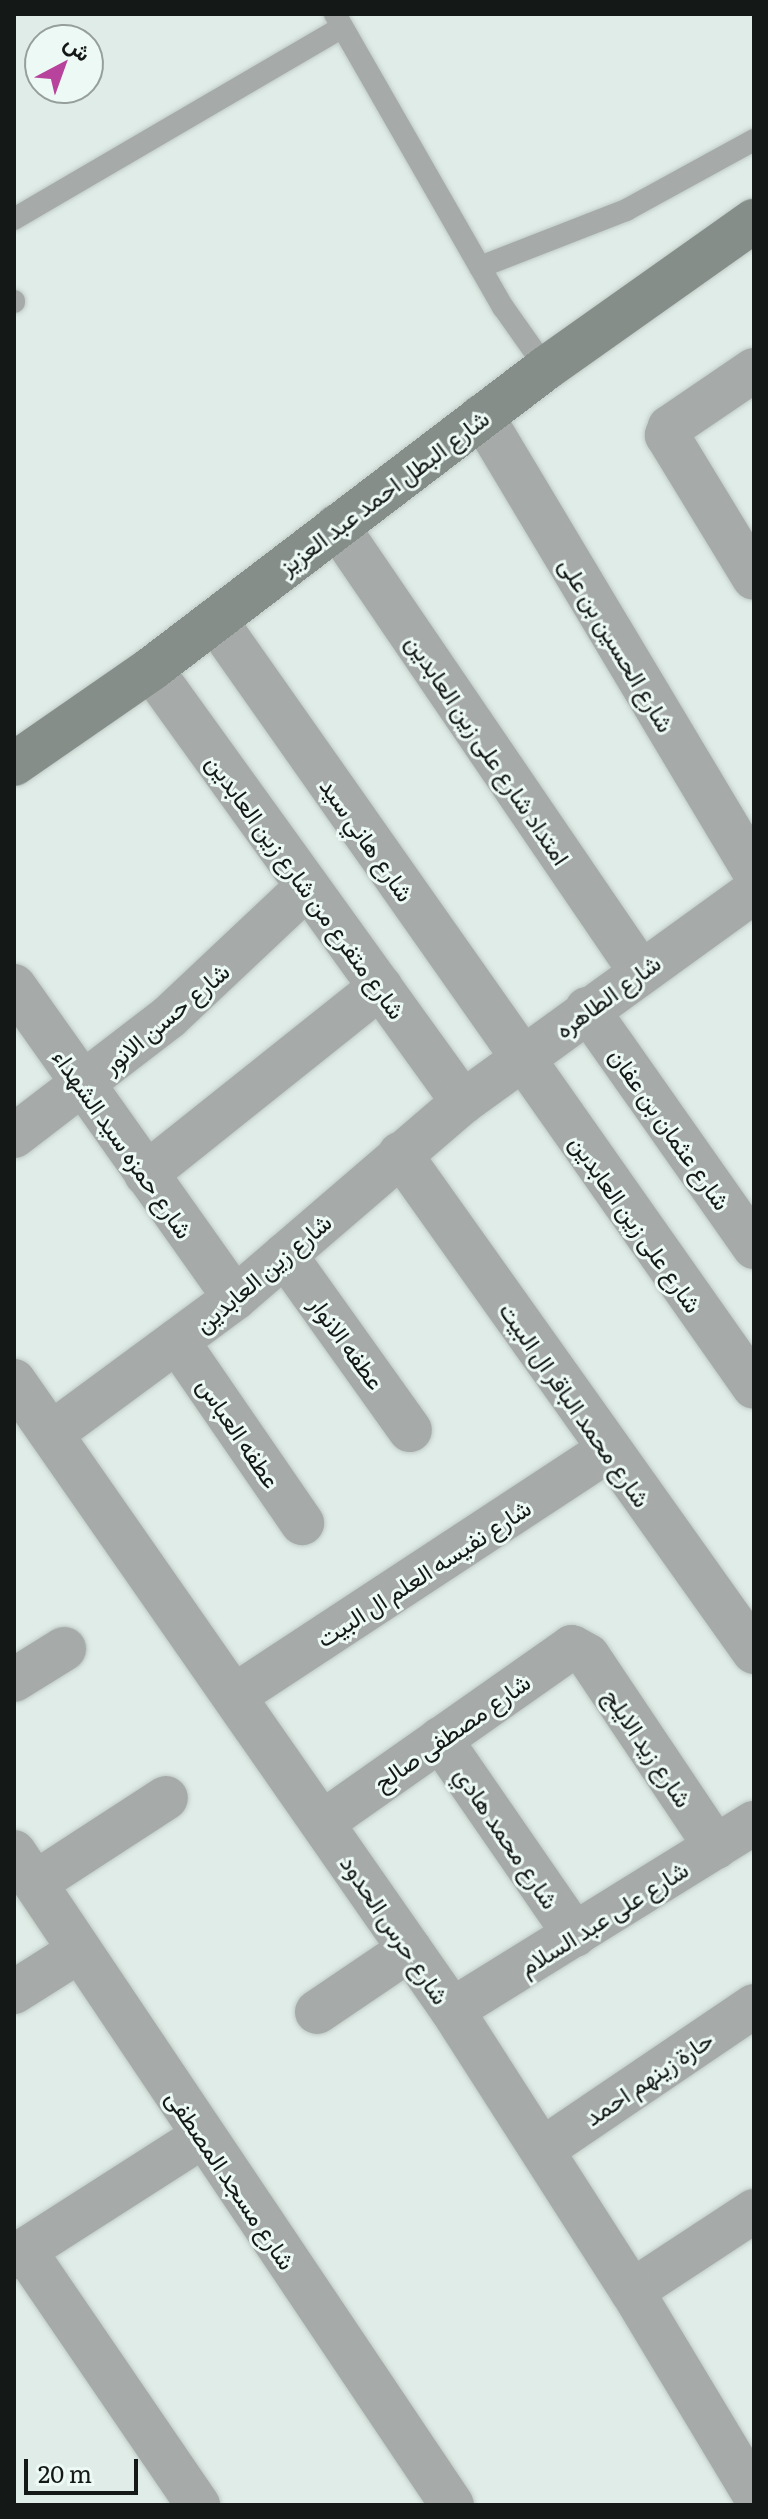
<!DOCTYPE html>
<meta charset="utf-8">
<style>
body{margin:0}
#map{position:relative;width:768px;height:2519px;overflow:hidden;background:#e0ece7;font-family:Literata,Vazirmatn,serif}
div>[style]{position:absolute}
.roads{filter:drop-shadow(0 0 2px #bfcac6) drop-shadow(0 0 2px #bfcac6)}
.service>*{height:22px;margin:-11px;padding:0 11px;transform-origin:11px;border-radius:11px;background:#a6aba9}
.minor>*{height:44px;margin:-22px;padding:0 22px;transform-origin:22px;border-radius:22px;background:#a6aba9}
.tertiary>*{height:44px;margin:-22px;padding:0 22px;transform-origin:22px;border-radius:22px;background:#a6aba9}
.secondary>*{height:44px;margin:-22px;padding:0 22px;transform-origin:22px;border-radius:22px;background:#868e8a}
span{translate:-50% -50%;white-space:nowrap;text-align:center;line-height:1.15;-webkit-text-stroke:6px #edf9f4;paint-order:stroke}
.street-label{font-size:24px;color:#141816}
.frame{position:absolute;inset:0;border:16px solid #141816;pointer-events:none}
.north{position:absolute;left:24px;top:24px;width:80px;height:80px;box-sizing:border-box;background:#edf9f4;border:2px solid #969f9b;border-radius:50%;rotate:41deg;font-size:22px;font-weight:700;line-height:32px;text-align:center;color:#141816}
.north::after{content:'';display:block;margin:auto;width:28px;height:36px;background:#b7439c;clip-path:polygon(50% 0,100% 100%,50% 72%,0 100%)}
.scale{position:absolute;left:24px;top:2459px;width:114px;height:36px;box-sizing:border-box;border:4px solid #141816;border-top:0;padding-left:10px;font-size:24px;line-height:28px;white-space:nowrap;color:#141816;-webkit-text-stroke:6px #edf9f4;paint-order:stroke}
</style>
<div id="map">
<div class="roads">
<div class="service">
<i style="left:335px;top:14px;width:338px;rotate:60.2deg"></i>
<i style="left:503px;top:307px;width:75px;rotate:54.8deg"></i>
<i style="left:14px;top:219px;width:380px;rotate:-30.3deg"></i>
<i style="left:480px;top:267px;width:157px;rotate:-21.3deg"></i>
<i style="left:626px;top:210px;width:146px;rotate:-28.7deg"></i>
<i style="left:14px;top:301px;width:1px;rotate:90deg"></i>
</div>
<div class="minor">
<i style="left:754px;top:370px;width:102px;rotate:145.8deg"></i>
<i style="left:670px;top:427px;width:9px;rotate:111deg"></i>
<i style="left:667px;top:435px;width:167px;rotate:58.7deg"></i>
<i style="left:482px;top:416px;width:530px;rotate:59.13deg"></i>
<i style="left:337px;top:526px;width:538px;rotate:55.75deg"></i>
<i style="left:215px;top:620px;width:937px;rotate:54.9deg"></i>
<i style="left:151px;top:669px;width:534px;rotate:54.23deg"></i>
<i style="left:14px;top:986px;width:382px;rotate:54.7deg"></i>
<i style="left:587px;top:1009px;width:291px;rotate:54.9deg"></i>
<i style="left:14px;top:1136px;width:195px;rotate:-37.5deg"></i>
<i style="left:169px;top:1017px;width:190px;rotate:-43.3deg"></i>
<i style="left:400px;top:1154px;width:611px;rotate:54.59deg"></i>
<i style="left:146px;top:1174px;width:300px;rotate:-38.6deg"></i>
<i style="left:285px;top:1255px;width:215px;rotate:54.5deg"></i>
<i style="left:177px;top:1341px;width:221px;rotate:55.5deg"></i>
<i style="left:52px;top:1433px;width:227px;rotate:-36.4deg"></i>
<i style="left:235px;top:1298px;width:301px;rotate:-40.7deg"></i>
<i style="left:463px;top:1102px;width:359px;rotate:-35.9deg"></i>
<i style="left:14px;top:1680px;width:59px;rotate:-31.8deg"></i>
<i style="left:237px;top:1694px;width:445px;rotate:-33.3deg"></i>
<i style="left:440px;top:1739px;width:238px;rotate:55.4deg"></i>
<i style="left:323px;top:1822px;width:304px;rotate:-35.1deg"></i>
<i style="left:572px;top:1647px;width:18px;rotate:29deg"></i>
<i style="left:588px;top:1656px;width:230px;rotate:56.2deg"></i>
<i style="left:14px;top:1852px;width:786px;rotate:56.15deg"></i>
<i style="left:35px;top:1883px;width:156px;rotate:-33deg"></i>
<i style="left:14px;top:1992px;width:77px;rotate:-32.2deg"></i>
<i style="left:452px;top:2010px;width:355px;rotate:-31.8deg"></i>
<i style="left:317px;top:2012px;width:112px;rotate:-34.1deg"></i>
<i style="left:543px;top:2149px;width:255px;rotate:-34.1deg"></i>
<i style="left:24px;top:2250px;width:309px;rotate:55.7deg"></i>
<i style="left:14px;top:2257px;width:224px;rotate:-32.6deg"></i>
<i style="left:632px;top:2291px;width:146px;rotate:-33.3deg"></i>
</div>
<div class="tertiary">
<i style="left:14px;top:1381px;width:766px;rotate:55.15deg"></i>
<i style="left:452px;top:2010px;width:334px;rotate:57.4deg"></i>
<i style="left:632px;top:2291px;width:237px;rotate:59deg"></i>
</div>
<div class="secondary">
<i style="left:14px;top:764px;width:167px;rotate:-34.7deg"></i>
<i style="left:151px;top:669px;width:497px;rotate:-37.3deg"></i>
<i style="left:546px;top:368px;width:255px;rotate:-35.3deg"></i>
</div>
</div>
<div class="street-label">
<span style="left:383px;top:491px;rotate:-37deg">شارع البطل احمد عبد العزيز</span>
<span style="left:618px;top:644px;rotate:59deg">شارع الحسين بن على</span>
<span style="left:489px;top:749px;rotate:56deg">امتداد شارع على زين العابدين</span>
<span style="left:368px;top:839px;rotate:55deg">شارع هاني سيد</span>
<span style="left:307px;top:886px;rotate:54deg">شارع متفرع من شارع زين العابدين</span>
<span style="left:607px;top:995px;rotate:-36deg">شارع الطاهره</span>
<span style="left:165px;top:1017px;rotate:-40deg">شارع حسن الانور</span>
<span style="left:671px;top:1128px;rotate:55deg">شارع عثمان بن عفان</span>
<span style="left:124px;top:1143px;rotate:55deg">شارع حمزه سيد الشهداء</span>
<span style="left:637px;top:1223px;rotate:55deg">شارع على زين العابدين</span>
<span style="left:262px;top:1272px;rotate:-40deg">شارع زين العابدين</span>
<span style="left:348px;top:1342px;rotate:54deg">عطفه الانوار</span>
<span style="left:576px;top:1404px;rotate:55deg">شارع محمد الباقر ال البيت</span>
<span style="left:240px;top:1432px;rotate:56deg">عطفه العباس</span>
<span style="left:423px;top:1572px;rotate:-33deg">شارع نفيسه العلم ال البيت</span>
<span style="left:451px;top:1731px;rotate:-35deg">شارع مصطفى صالح</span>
<span style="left:649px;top:1747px;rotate:56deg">شارع زيد الايلج</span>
<span style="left:508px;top:1837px;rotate:56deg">شارع محمد هادي</span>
<span style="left:603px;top:1917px;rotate:-32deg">شارع على عبد السلام</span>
<span style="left:396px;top:1929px;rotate:56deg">شارع حرس الحدود</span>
<span style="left:648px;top:2077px;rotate:-34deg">حارة زينهم احمد</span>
<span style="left:232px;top:2179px;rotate:56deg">شارع مسجد المصطفى</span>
</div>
<div class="frame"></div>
<div class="north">ش</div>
<div class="scale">20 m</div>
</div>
